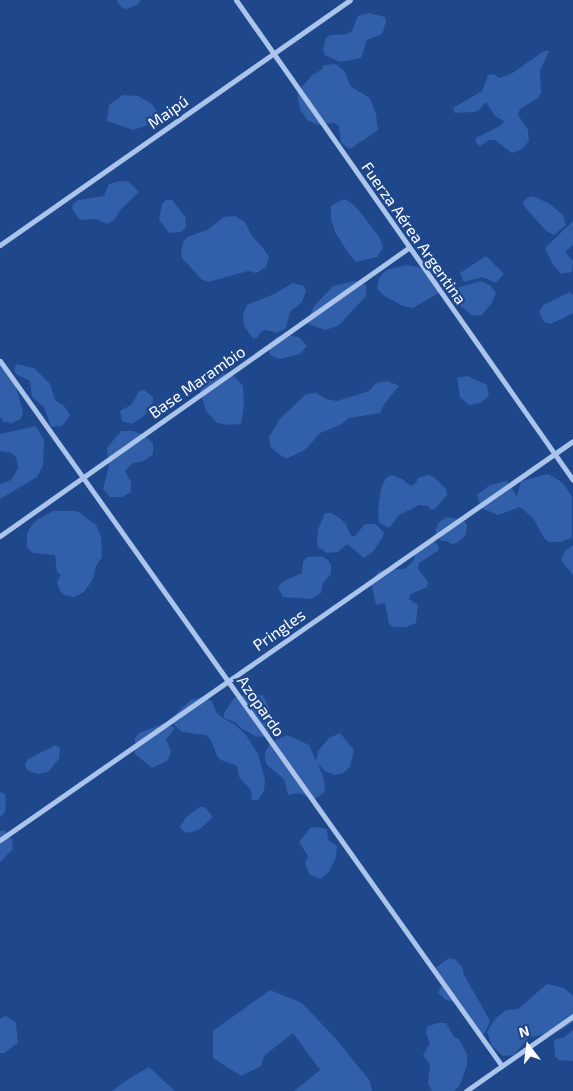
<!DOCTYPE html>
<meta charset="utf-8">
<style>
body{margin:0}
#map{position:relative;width:573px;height:1091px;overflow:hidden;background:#1e478c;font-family:"Exo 2",sans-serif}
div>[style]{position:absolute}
.green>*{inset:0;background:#315faa}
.minor>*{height:5px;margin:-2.5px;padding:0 2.5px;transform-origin:2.5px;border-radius:2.5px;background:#abc4ec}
span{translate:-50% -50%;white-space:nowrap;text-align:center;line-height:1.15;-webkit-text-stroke:4.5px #1e478c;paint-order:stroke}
.street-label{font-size:16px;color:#fff}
.north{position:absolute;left:503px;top:1021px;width:50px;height:50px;-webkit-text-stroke:4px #1e478c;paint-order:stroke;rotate:345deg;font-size:14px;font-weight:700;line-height:20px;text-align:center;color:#fff}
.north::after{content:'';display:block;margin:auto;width:18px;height:22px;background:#fff;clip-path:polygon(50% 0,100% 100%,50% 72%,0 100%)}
</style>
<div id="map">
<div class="green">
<i style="clip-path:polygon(116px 0,141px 0,137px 5px,126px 9px,121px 7px)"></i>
<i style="clip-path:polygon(369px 13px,385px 17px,386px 22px,382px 34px,367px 40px,361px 58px,340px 62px,325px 55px,323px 49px,326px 38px,330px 35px,347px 34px,352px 31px,358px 16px)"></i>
<i style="clip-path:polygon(544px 51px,549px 51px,540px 71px,541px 93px,538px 98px,520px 109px,518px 115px,528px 130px,529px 141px,522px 149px,512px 153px,495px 140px,489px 140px,480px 146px,476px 143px,476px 138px,500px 126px,504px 121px,495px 116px,486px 102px,479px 110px,474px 112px,455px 113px,453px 108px,482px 91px,488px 75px,493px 74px,500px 78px,511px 74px)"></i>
<i style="clip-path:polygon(336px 64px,345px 72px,350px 86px,370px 98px,376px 114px,378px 130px,350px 149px,341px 143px,339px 126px,334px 123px,318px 125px,307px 120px,300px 109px,298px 98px,298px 92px,312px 75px,321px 70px,324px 65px)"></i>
<i style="clip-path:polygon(123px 95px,138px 96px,152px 104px,158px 113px,154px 123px,133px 130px,107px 121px,109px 105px)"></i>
<i style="clip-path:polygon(120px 181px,129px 182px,139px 192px,122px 208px,114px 220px,107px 224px,96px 219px,80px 220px,72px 209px,73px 204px,78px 200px,104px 196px,109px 184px)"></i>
<i style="clip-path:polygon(533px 196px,550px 204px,563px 215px,566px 225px,554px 235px,546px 231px,524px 206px,523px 202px,527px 198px)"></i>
<i style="clip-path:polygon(344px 199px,353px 204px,360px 212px,380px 238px,383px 248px,377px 257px,356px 262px,349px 254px,335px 232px,331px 219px,331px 206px)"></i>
<i style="clip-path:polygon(166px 200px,172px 200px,185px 216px,186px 227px,181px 232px,169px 233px,159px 220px,162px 204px)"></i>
<i style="clip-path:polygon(235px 216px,245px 222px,252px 236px,263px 248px,269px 257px,266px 267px,256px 273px,248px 271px,208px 282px,201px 279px,182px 258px,181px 252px,183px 242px,187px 237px,207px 230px,224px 217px)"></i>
<i style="clip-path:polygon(573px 221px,573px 245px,565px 252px,573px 261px,572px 272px,561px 274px,552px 263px,545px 248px)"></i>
<i style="clip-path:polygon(486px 256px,504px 274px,496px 283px,482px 277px,464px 282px,460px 273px)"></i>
<i style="clip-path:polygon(407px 265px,418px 267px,438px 281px,442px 291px,413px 308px,403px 306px,384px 296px,377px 288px,379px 278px,386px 270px)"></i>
<i style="clip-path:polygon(355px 281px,366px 285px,366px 296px,338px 326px,325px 330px,306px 323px,314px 306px,333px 286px)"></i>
<i style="clip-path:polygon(481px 281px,491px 286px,496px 293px,491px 304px,481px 316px,471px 315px,451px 298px,453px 289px)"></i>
<i style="clip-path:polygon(293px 283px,304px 286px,306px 291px,302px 302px,290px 312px,286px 328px,277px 333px,266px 330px,261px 332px,258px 337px,253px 339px,244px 326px,243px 315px,247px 305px,274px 294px)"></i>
<i style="clip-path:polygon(570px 292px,573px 295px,573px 313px,551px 324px,544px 322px,539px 312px,543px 305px)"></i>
<i style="clip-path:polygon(289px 335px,299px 337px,307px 346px,300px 354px,279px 359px,270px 355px,269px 344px,277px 337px)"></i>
<i style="clip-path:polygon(0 364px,13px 378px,23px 411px,21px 419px,12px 423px,4px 422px,0 417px)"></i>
<i style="clip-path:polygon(17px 364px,34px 368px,50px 384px,55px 400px,64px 406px,70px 415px,62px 426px,51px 427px,44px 407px,32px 397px,30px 381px,16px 374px,14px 369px)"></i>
<i style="clip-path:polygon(223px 373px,235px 377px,243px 386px,244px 405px,241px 424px,228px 425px,217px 423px,206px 411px,200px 392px,203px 382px)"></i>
<i style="clip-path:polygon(467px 376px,487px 385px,489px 396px,480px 403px,469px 405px,460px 397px,457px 378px)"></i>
<i style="clip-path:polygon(388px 381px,399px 386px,385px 403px,380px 413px,349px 418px,340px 425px,320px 433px,305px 450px,286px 459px,271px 448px,269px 437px,280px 419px,306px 394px,316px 393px,326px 399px,337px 401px,369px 391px,376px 383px)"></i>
<i style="clip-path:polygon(144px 390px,153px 397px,153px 402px,144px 416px,132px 424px,122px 421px,120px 411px,131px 405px,139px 391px)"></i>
<i style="clip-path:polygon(36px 426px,44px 440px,43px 466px,37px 477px,0 499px,0 484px,11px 480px,18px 468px,16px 457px,11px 453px,0 451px,0 434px)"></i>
<i style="clip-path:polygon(121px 431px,133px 431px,144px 435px,153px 443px,153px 454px,144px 461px,133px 463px,125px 471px,131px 482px,131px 492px,122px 497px,110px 497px,103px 489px,109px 466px,107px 448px)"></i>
<i style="clip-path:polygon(548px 474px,562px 482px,572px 496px,572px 538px,561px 542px,549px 542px,544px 538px,533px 518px,520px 507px,498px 515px,481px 508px,477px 495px,490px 485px,507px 481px,517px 497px,521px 481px)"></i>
<i style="clip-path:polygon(391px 475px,402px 479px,411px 486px,416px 483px,418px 478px,429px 475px,434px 477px,446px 489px,447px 495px,437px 507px,432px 510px,428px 506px,419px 505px,399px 515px,389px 528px,379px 523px,378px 511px,381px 488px,386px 478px)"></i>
<i style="clip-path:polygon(53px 511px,77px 511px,96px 525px,101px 537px,102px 557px,96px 566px,93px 579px,84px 592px,74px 597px,64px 595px,60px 591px,57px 582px,61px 575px,57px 572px,55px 555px,33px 553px,27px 548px,27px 533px,32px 525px,38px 519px)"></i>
<i style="clip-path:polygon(325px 513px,331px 513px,341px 519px,345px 523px,350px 534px,354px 537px,365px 524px,376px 524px,384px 533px,382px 538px,373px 552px,364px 558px,347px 544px,338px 552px,327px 553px,318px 547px,317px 542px,318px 529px)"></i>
<i style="clip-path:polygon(447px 517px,463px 520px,467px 524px,466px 535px,457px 543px,451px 544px,447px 541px,442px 541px,435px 534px,438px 523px)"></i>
<i style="clip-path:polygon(433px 541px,438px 545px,439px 550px,419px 563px,418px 569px,428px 582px,427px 587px,411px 594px,409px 599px,418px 605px,416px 623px,406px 627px,394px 627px,389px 624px,385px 603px,376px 605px,371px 582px,378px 572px,383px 570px,405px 569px,413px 561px,415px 555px)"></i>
<i style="clip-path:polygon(573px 545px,573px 575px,561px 560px,566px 550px)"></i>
<i style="clip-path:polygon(321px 556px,327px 559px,331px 565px,331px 574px,323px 583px,321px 593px,311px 599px,283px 597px,278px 587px,282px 582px,302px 573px,303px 562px,307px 557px)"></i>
<i style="clip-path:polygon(245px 695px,262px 695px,265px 699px,274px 720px,268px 736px,257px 737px,242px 729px,235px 722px,224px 718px,224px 713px,234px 698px)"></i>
<i style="clip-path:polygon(202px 697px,212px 701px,216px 712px,224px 719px,234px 724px,246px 735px,258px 754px,265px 780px,264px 791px,258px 800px,252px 800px,251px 790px,239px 777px,237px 766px,221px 760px,217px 756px,211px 740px,206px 735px,182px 732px,169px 720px,191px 700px)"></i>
<i style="clip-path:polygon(165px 723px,175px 728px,166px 740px,171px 750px,170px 755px,167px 761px,152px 768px,135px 754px,135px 738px,139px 733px)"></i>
<i style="clip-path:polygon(340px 733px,354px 750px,350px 767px,343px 773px,335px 775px,325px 771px,317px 763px,323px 776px,325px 788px,324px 793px,314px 799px,299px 793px,288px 795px,284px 779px,267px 765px,265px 760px,265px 753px,270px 743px,287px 735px,309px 745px,316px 761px,318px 751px,329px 738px)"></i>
<i style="clip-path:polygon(56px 745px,60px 748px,59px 759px,48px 772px,38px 774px,27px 770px,25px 765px,28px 759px)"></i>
<i style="clip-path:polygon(0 792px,5px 794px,6px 800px,5px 812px,0 817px)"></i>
<i style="clip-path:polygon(200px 807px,205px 807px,213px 817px,200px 829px,189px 833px,183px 831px,180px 827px,186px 817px)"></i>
<i style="clip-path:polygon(316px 827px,327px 829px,328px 840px,337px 846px,336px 857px,329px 872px,320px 879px,309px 874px,305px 863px,308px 856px,299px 842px,310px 828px)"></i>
<i style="clip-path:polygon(3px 830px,8px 833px,12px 840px,13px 849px,0 862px,0 831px)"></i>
<i style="clip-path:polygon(449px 958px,455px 959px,463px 968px,463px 973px,490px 1021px,485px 1033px,480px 1035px,456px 1002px,446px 1000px,438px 993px,442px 985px,435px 968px)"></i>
<i style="clip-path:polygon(547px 984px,564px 988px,573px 996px,573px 1022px,561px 1030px,528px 1038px,514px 1055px,503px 1056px,492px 1046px,487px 1032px,495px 1019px,506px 1010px,518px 1009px)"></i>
<i style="clip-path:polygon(270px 990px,302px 1003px,336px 1039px,370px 1081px,372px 1091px,294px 1091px,320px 1070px,293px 1033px,264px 1056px,261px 1066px,241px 1076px,213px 1058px,213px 1031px)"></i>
<i style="clip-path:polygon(6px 1016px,16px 1023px,18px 1043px,4px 1053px,0 1053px,0 1019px)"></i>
<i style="clip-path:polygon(437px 1023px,446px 1023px,454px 1037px,459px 1039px,467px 1054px,467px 1065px,460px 1085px,454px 1091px,432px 1091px,428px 1084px,430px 1064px,423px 1055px,430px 1043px,426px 1033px,427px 1027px)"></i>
<i style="clip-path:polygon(573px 1030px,573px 1061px,559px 1060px,555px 1056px,554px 1040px,564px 1037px)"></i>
<i style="clip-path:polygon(149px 1067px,175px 1091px,112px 1091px,127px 1080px)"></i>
</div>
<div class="minor">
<i style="left:236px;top:0;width:586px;rotate:54.93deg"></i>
<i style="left:0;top:245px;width:427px;rotate:-35deg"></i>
<i style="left:0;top:361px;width:865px;rotate:54.55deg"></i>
<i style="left:0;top:536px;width:499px;rotate:-35.2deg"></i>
<i style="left:0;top:840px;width:698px;rotate:-34.85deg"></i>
<i style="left:466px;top:1091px;width:131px;rotate:-35deg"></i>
</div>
<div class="street-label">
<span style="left:168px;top:112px;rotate:-35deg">Maipú</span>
<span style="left:414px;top:233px;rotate:55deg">Fuerza Aérea Argentina</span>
<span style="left:197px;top:382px;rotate:-35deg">Base Marambio</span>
<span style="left:279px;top:630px;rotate:-35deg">Pringles</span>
<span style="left:261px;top:706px;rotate:55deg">Azopardo</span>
</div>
<div class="north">N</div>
</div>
